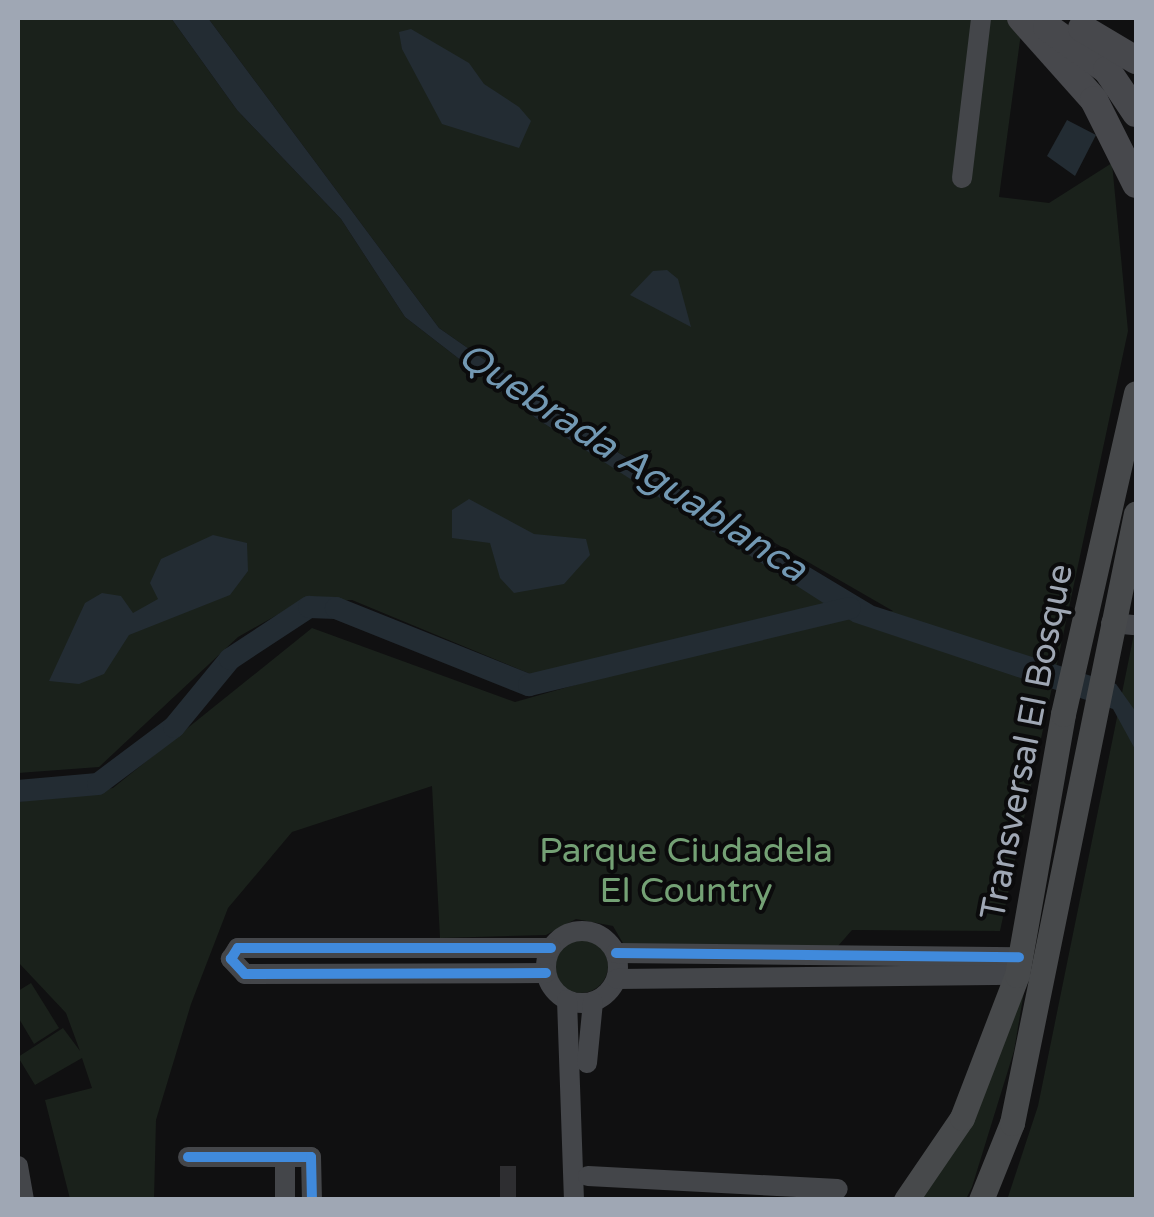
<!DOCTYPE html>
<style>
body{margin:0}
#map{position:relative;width:1154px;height:1217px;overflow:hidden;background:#101011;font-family:"Varela Round",sans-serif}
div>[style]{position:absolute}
.green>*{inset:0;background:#1a211b}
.round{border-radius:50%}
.water>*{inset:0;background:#232c33}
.river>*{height:22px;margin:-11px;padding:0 11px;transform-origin:11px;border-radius:11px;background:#232c33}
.building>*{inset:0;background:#2e2e31;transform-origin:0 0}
.minor>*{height:20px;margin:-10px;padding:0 10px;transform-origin:10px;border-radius:10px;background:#44464a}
.minor>.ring{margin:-10px;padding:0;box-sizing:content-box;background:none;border:20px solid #44464a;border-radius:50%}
.major>*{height:25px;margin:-12.5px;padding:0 12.5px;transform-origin:12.5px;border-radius:12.5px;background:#47494b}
.highway>*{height:28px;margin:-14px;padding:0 14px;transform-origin:14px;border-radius:14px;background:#47484c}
.cycleway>*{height:10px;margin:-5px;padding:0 5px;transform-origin:5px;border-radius:5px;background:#408adc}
span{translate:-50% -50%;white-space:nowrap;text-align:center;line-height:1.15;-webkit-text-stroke:8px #0b0b0c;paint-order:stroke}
.street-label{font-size:35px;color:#9fa7b4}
.park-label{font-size:35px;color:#74a175}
.water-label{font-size:38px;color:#7298b3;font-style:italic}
.frame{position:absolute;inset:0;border:20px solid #9fa7b4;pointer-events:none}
</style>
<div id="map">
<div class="green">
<i style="clip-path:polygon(18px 18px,171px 18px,237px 110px,341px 219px,405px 317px,537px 419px,835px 608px,808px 620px,893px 611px,614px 450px,439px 328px,208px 18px,1023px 18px,999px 197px,1049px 203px,1112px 163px,1128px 331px,1000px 931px,852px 930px,838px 946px,624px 945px,613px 926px,576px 919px,546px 935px,440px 938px,432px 786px,292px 832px,228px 908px,191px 1004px,156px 1120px,154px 1199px,70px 1199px,45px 1100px,92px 1088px,82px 1058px,35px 1085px,18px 1057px,63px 1028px,80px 1051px,66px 1013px,18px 962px,18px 802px,113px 788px,312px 628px,515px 702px,766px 631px,533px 675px,352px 600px,300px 602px,238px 637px,99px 767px,18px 773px)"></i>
<i style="clip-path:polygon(1136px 624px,1136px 1199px,1007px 1200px,1038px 1106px)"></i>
<i class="round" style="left:554px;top:939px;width:54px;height:54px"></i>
<i style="clip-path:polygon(1031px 950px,1014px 1051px,972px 1187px,966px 1199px,919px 1200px,966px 1129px)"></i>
<i style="clip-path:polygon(31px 983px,59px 1028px,34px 1044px,18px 1017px,18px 991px)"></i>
</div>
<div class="water">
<i style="clip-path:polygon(171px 18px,208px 18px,439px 328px,614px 450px,874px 606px,1116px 684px,1136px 712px,1136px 751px,1113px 709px,853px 622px,537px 419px,405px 317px,341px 219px,237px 110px)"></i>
<i style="clip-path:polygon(411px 29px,469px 63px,484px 84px,519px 107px,531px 121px,519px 148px,442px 124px,402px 49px,399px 32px)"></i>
<i style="clip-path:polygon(1067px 120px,1096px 135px,1075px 176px,1047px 156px)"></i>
<i style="clip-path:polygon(667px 270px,678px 279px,691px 327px,630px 295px,653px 271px)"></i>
<i style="clip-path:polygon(469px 499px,534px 534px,586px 539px,590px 555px,564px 584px,514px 593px,500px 578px,490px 543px,452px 538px,452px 510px)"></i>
<i style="clip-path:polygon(213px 535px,247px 543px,248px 571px,230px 595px,129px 635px,104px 674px,79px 684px,49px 681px,85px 603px,102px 593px,121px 596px,133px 613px,158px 599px,150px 583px,161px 559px)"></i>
</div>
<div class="river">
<i style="left:18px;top:791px;width:80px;rotate:-5deg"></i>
<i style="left:98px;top:784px;width:95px;rotate:-36.9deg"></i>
<i style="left:174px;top:727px;width:88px;rotate:-50.5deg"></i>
<i style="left:230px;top:659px;width:95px;rotate:-33.4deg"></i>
<i style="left:309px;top:607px;width:27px;rotate:2deg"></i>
<i style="left:336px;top:608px;width:208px;rotate:21.8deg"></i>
<i style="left:529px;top:685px;width:330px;rotate:-13.5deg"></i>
</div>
<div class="building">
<i style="left:500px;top:1166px;width:16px;height:34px"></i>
</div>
<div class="minor">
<i style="left:962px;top:178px;width:161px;rotate:-83.2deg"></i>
<i style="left:1111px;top:623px;width:25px;rotate:5deg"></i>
<i class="ring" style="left:546px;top:931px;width:52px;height:52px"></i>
<i style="left:616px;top:953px;width:403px;rotate:0.6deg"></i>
<i style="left:546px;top:973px;width:301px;rotate:179.8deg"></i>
<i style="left:245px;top:974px;width:21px;rotate:-133deg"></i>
<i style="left:231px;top:959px;width:13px;rotate:-58deg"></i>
<i style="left:238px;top:948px;width:313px"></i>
<i style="left:617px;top:979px;width:400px;rotate:-0.6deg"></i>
<i style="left:567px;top:1000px;width:200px;rotate:88deg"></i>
<i style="left:587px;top:1063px;width:61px;rotate:-84.4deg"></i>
<i style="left:188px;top:1157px;width:123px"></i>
<i style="left:311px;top:1157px;width:43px;rotate:88.7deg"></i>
<i style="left:285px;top:1157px;width:43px;rotate:90deg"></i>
<i style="left:18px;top:1166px;width:35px;rotate:80deg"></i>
<i style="left:588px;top:1176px;width:250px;rotate:3deg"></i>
</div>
<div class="major">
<i style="left:906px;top:1200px;width:99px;rotate:-55.7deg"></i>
<i style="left:962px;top:1118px;width:153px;rotate:-69deg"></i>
<i style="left:1017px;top:975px;width:265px;rotate:-80deg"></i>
<i style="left:1063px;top:714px;width:329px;rotate:-77.2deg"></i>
<i style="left:981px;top:1200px;width:83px;rotate:-68.1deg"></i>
<i style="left:1012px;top:1123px;width:622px;rotate:-78.51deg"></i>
</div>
<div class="highway">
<i style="left:1021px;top:18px;width:110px;rotate:48.3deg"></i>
<i style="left:1094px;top:100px;width:94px;rotate:63.4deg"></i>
<i style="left:1047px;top:27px;width:74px;rotate:35.6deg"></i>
<i style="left:1107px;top:70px;width:52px;rotate:56deg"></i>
<i style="left:1082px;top:28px;width:63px;rotate:30.7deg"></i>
</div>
<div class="cycleway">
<i style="left:616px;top:953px;width:403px;rotate:0.6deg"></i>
<i style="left:546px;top:973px;width:301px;rotate:179.8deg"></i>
<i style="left:245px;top:974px;width:21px;rotate:-133deg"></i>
<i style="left:231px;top:959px;width:13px;rotate:-58deg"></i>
<i style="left:238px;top:948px;width:313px"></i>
<i style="left:188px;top:1157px;width:123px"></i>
<i style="left:311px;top:1157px;width:43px;rotate:88.7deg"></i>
</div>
<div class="street-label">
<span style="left:1027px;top:742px;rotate:-79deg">Transversal El Bosque</span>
</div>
<div class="park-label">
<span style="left:686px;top:871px">Parque Ciudadela<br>El Country</span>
</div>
<div class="water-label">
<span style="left:632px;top:463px;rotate:33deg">Quebrada Aguablanca</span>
</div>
<div class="frame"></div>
</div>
